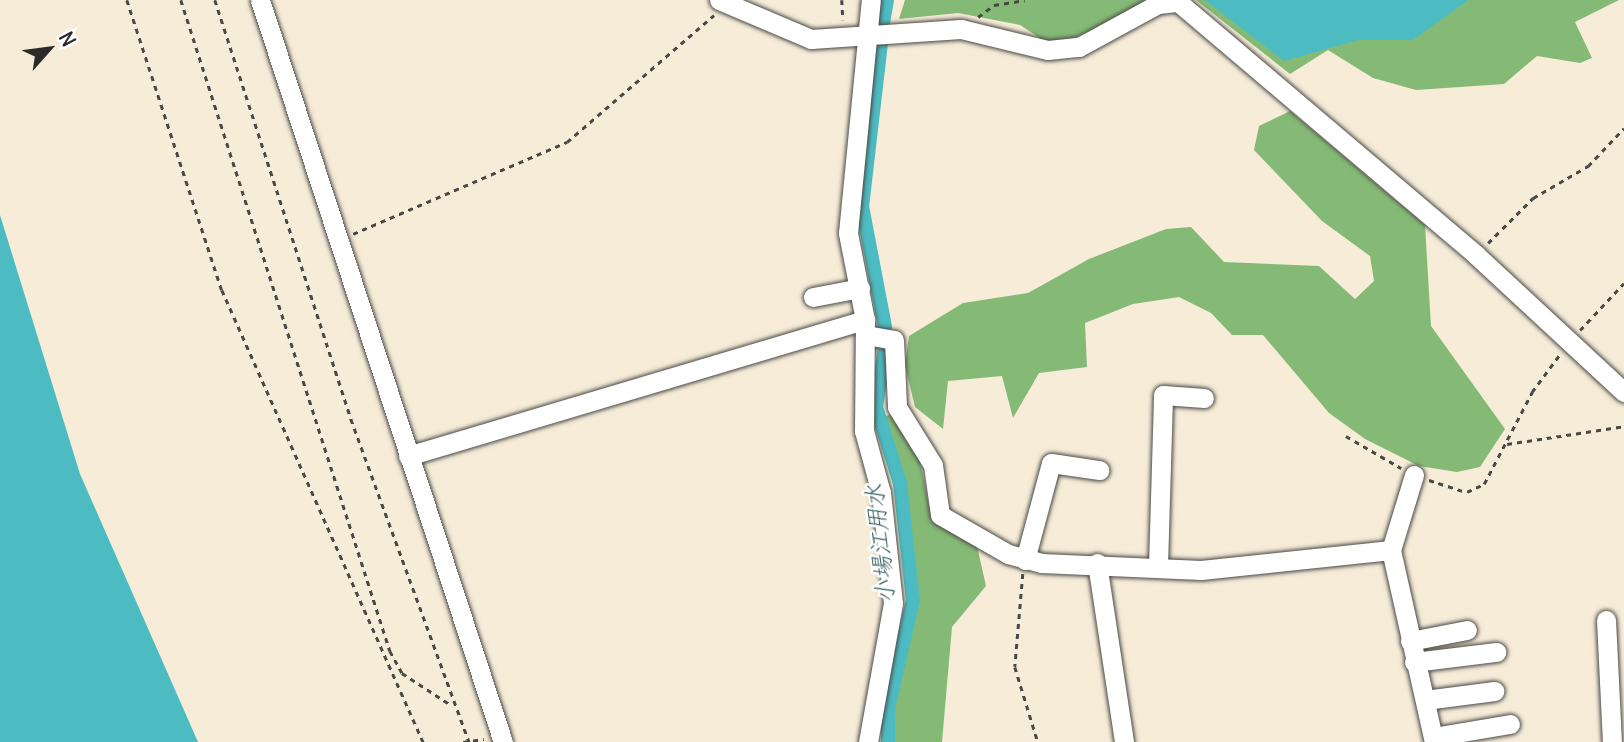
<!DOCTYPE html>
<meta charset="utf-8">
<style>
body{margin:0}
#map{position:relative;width:1624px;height:742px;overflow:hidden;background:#f6ecd8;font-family:Delius,"Klee One",sans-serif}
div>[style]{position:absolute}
.forest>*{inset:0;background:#85ba76}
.water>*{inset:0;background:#4dbcc2}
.canal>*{height:14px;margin:-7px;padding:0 7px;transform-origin:7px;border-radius:7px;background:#4dbcc2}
.path>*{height:2.5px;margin-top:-1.25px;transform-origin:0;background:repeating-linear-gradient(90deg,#494845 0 5px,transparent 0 10px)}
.roads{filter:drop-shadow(0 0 2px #494845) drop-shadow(0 0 2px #494845)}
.minor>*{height:19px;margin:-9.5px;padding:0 9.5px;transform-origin:9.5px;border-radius:9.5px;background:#fff}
span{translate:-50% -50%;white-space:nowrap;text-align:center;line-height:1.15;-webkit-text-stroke:5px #fff;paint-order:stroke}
.water-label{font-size:24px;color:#375e60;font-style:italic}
.north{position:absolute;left:14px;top:14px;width:70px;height:70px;-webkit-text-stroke:5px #fff;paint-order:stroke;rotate:62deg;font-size:19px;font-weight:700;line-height:28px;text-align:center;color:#2b2b2b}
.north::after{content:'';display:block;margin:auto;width:24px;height:32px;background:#2b2b2b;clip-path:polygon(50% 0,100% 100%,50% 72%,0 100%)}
</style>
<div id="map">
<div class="forest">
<i style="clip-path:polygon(905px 0,1147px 0,1114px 22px,1052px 46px,1020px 25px,958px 13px,899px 19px)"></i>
<i style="clip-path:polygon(1196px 0,1619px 0,1575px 22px,1592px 58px,1580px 63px,1537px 56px,1504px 84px,1416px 90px,1373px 78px,1328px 50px,1290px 74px)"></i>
<i style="clip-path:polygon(1290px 111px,1425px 225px,1431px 326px,1505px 429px,1480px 467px,1457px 472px,1419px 466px,1365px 439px,1329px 413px,1263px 335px,1232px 335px,1211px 313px,1179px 297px,1133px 304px,1085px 323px,1087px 367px,1039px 373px,1013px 418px,1002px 376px,948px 381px,943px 429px,915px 407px,905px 365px,909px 336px,963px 303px,1028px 293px,1089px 259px,1166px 229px,1191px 227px,1224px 262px,1319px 266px,1355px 299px,1374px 281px,1370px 256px,1322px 221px,1254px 150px,1259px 126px)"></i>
<i style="clip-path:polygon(890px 415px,920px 461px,932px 520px,977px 546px,986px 586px,952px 627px,942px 742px,891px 742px,891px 710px,916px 599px,902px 474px,881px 417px)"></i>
</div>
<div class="water">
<i style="clip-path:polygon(1205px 0,1468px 0,1413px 40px,1358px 40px,1284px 61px)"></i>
<i style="clip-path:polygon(0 215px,80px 474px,198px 742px,0 742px)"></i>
</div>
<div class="canal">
<i style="left:883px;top:23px;width:23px;rotate:-80deg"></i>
<i style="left:881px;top:43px;width:164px;rotate:96.6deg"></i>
<i style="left:862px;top:206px;width:123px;rotate:79.2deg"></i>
<i style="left:886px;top:342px;width:66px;rotate:98.7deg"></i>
<i style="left:876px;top:407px;width:80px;rotate:72.5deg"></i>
<i style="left:900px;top:483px;width:118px;rotate:83.7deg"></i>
<i style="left:913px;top:600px;width:112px;rotate:102.9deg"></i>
<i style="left:888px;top:709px;width:33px;rotate:90deg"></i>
</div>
<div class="path">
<i style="left:127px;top:0;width:305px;rotate:71.9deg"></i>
<i style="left:222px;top:290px;width:495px;rotate:66deg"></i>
<i style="left:181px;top:0;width:684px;rotate:72.2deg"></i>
<i style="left:390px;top:651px;width:25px;rotate:61deg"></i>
<i style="left:402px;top:673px;width:59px;rotate:33.1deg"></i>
<i style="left:215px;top:0;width:441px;rotate:72deg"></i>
<i style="left:351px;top:419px;width:344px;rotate:69.9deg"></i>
<i style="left:842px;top:0;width:20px;rotate:87deg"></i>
<i style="left:978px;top:17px;width:20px;rotate:-37deg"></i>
<i style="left:994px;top:5px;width:31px;rotate:-9deg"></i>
<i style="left:353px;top:234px;width:233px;rotate:-23.3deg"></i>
<i style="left:567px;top:142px;width:194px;rotate:-40.8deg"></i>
<i style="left:1488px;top:243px;width:64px;rotate:-45deg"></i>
<i style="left:1533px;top:198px;width:64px;rotate:-30.2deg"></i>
<i style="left:1588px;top:166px;width:52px;rotate:-46.5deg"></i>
<i style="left:1580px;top:330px;width:64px;rotate:-46.9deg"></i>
<i style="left:1346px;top:436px;width:64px;rotate:30.2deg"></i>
<i style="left:1507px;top:444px;width:118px;rotate:-8.7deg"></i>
<i style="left:1429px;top:480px;width:40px;rotate:18deg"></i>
<i style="left:1467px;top:492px;width:19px;rotate:-25deg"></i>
<i style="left:1484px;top:484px;width:104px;rotate:-62.4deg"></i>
<i style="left:1532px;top:392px;width:47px;rotate:-53.6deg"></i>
<i style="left:1023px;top:574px;width:93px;rotate:94.9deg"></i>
<i style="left:1015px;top:667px;width:78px;rotate:73deg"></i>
<i style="left:463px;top:742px;width:21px;rotate:-8deg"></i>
</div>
<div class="roads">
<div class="minor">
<i style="left:260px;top:0;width:781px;rotate:71.87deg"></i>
<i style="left:719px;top:0;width:100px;rotate:23deg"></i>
<i style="left:811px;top:39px;width:150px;rotate:-3.8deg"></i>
<i style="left:961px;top:29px;width:89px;rotate:13.6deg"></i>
<i style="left:1048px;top:50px;width:31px;rotate:-6deg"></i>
<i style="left:1079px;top:47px;width:90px;rotate:-28.6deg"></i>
<i style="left:1158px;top:4px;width:20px;rotate:-6deg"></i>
<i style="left:1178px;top:2px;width:391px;rotate:40.3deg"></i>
<i style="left:1476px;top:255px;width:202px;rotate:42.8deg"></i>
<i style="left:813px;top:297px;width:48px;rotate:-10.8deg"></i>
<i style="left:866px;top:335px;width:28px;rotate:10deg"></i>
<i style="left:894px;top:340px;width:67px;rotate:87.4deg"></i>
<i style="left:897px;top:407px;width:68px;rotate:58.2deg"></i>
<i style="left:933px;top:465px;width:50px;rotate:82deg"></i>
<i style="left:940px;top:515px;width:78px;rotate:29.8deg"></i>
<i style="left:1008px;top:554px;width:34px;rotate:15deg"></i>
<i style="left:1041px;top:563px;width:160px;rotate:2.5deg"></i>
<i style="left:1201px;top:570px;width:191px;rotate:-6deg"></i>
<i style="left:408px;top:456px;width:477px;rotate:-16.6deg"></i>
<i style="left:1414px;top:475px;width:78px;rotate:107deg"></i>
<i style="left:1391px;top:550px;width:197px;rotate:77.4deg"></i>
<i style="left:1025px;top:560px;width:100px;rotate:-75deg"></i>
<i style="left:1051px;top:463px;width:49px;rotate:8.3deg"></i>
<i style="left:1097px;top:563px;width:181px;rotate:81.4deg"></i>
<i style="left:1158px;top:566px;width:171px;rotate:-88.3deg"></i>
<i style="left:1163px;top:395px;width:41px;rotate:4.2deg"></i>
<i style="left:1606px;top:620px;width:122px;rotate:87.2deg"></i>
<i style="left:1410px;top:641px;width:58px;rotate:-10.9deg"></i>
<i style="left:1414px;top:662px;width:83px;rotate:-7deg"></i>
<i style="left:1425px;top:700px;width:70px;rotate:-7.4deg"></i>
<i style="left:1433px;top:737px;width:78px;rotate:-9.6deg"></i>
<i style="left:868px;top:742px;width:141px;rotate:-79.8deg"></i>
<i style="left:893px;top:603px;width:111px;rotate:-96.2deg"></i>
<i style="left:881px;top:493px;width:64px;rotate:-105.3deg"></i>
<i style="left:864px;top:431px;width:111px;rotate:-89.5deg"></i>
<i style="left:865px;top:320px;width:89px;rotate:-101.1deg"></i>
<i style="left:848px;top:233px;width:234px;rotate:-84.4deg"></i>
</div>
</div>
<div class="water-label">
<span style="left:880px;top:544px;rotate:-96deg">小場江用水</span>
</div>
<div class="north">N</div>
</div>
